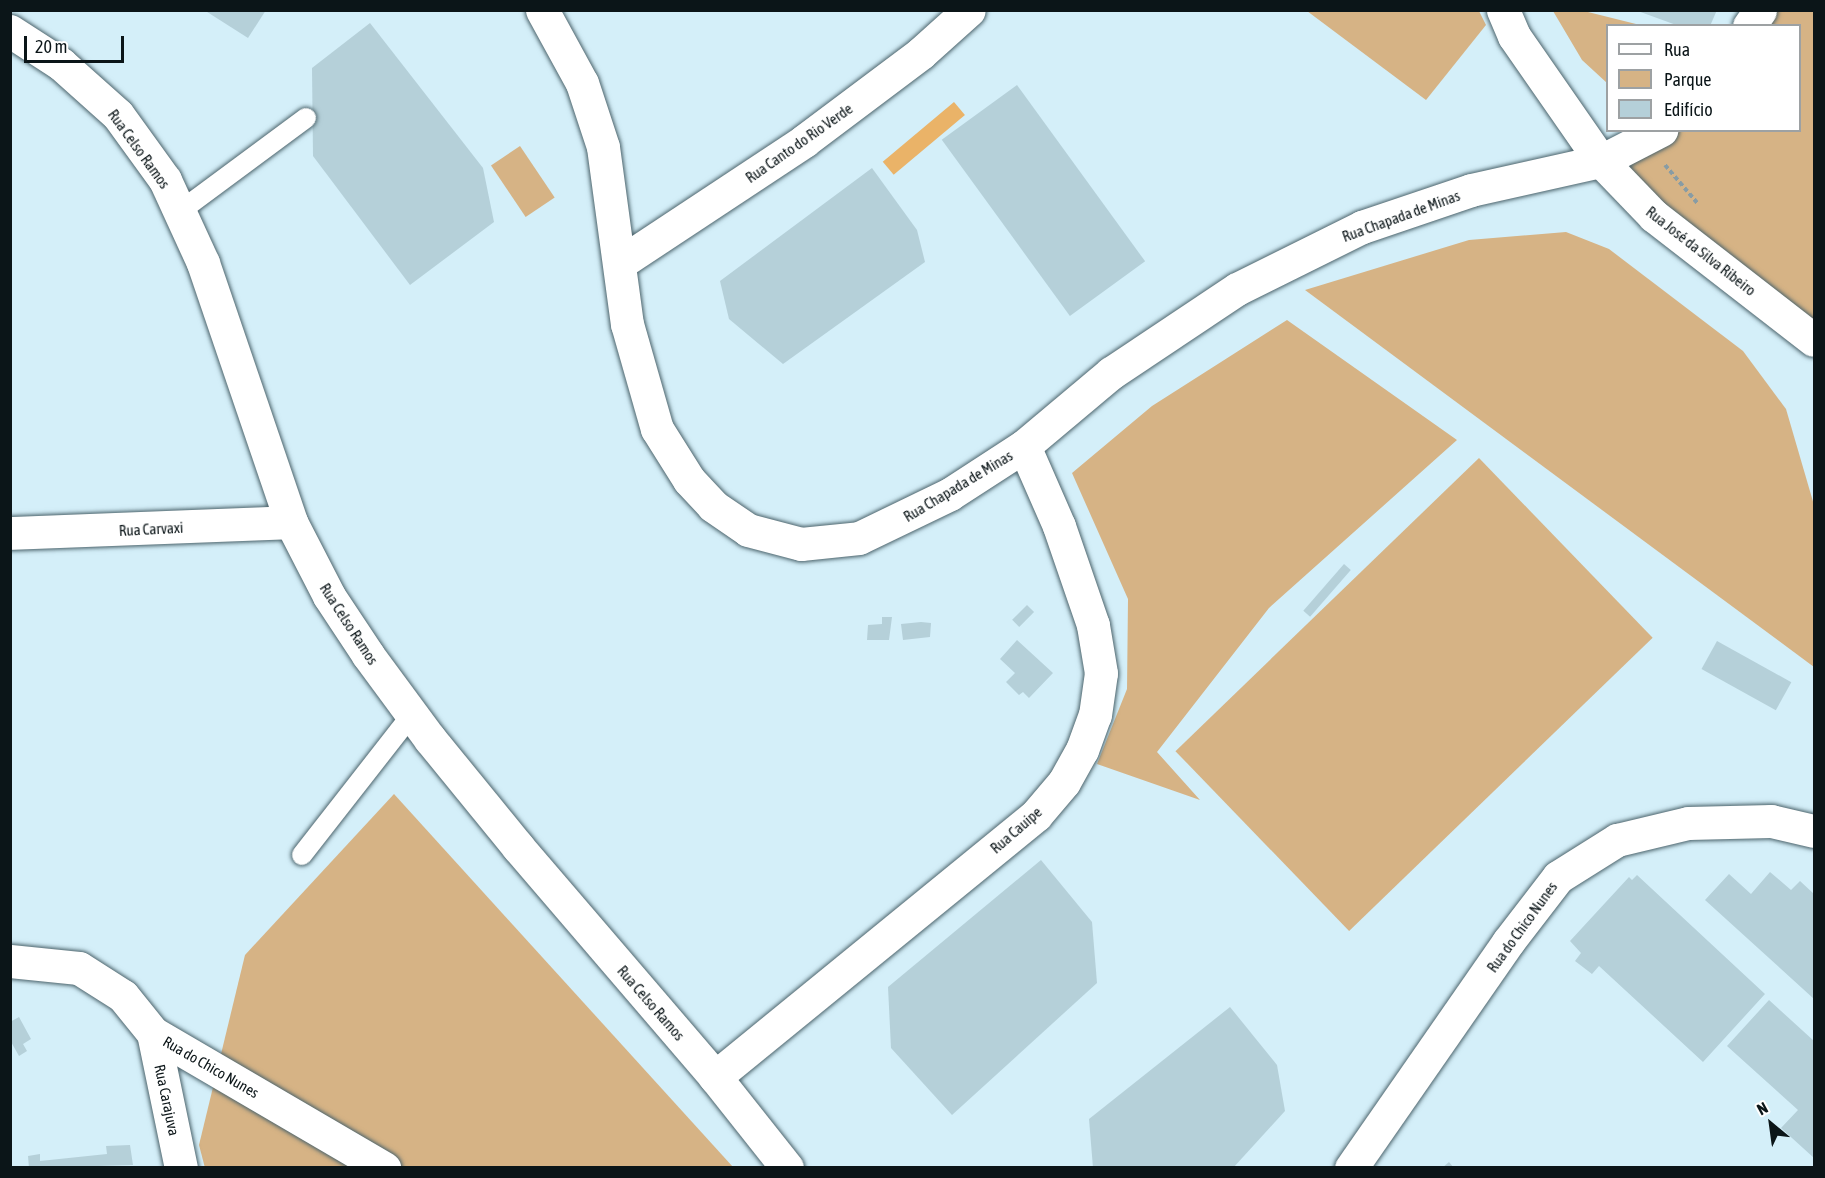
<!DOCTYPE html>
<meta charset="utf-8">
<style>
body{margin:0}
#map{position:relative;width:1825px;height:1178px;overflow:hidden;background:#d4eff9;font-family:"Asap Condensed",sans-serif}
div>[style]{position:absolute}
.green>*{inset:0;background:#d6b385;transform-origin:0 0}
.water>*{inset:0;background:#eab368;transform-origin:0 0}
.building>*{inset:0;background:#b5d0d9;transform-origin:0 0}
.path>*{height:4px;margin-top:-2px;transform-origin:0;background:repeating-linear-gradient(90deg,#889ca4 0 4.5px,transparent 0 7.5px)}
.roads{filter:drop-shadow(0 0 2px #4c646c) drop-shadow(0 0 2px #4c646c)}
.lane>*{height:20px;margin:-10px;padding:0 10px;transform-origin:10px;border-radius:10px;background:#fff}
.street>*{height:33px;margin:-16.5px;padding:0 16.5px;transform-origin:16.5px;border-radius:16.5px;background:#fff}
.secondary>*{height:33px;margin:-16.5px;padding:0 16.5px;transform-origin:16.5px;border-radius:16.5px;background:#fff}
span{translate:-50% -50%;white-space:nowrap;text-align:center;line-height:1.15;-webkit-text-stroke:6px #fff;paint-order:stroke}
.street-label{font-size:15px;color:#0b1518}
.frame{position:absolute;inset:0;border:12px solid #0b1518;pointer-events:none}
.legend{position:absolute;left:1606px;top:24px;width:195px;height:108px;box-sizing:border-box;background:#fff;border:2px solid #9da1a3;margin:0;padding:8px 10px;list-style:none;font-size:18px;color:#0b1518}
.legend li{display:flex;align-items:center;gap:12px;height:30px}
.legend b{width:30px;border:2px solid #9da1a3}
.north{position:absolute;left:1741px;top:1094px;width:60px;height:60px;-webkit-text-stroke:4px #fff;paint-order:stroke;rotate:331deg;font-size:16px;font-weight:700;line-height:24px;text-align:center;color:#0b1518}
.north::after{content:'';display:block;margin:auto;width:21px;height:27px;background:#0b1518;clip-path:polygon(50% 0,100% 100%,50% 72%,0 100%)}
.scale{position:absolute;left:24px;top:36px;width:100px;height:27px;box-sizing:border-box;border:3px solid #0b1518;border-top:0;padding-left:8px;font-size:18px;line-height:21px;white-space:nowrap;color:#0b1518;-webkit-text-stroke:4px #fff;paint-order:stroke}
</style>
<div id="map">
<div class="green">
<i style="clip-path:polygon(1307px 11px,1479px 11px,1486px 25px,1426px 100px)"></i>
<i style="clip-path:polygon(1553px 11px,1584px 11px,1640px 25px,1608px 26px,1607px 83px,1582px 60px)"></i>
<i style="clip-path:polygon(1776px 11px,1814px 11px,1814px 341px,1601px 161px,1661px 131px,1800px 130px,1800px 26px,1764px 25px)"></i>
<i style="left:520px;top:146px;width:62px;height:35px;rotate:56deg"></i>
<i style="clip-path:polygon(1566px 232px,1609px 249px,1743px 351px,1786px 409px,1814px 505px,1814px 667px,1305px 290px,1469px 240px)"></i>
<i style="clip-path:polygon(1287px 320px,1457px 440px,1269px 608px,1157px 752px,1200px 800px,1097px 764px,1127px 689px,1128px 599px,1072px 473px,1152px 406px)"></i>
<i style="left:1479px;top:458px;width:250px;height:422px;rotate:46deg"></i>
<i style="clip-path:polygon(394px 794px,733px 1167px,205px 1168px,199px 1145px,245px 955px)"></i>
</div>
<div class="water">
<i style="left:954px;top:102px;width:17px;height:93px;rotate:50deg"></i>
</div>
<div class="building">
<i style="clip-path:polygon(204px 10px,266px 10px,248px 38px)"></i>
<i style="clip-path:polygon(1635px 10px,1717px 10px,1710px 26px,1679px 26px)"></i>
<i style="clip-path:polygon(370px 23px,483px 168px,494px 222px,410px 285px,313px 156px,312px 68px)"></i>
<i style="left:1017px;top:85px;width:218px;height:93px;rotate:54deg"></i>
<i style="clip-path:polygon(872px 168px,917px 230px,925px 262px,783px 364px,729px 319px,720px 281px)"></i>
<i style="left:1344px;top:564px;width:9px;height:62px;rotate:41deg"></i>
<i style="left:1027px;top:605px;width:10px;height:21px;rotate:45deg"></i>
<i style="clip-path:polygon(882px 617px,892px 617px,889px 640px,867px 640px,868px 625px,882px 624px)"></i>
<i style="clip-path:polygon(921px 622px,931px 623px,930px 637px,903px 640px,901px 624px)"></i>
<i style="clip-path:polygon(1017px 640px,1053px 673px,1029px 698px,1023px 692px,1019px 695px,1006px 682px,1015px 673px,1000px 659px)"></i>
<i style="left:1717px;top:641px;width:85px;height:32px;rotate:29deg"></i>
<i style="clip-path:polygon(1041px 860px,1092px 922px,1097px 983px,952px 1115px,891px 1048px,888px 987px)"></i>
<i style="clip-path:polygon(1770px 872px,1791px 890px,1800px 881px,1814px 894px,1814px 999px,1705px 900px,1729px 874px,1751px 894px)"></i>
<i style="clip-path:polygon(1637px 875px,1765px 994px,1703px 1062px,1599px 966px,1592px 974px,1575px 961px,1581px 953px,1570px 941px,1629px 877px,1632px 880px)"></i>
<i style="clip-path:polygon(1769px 1000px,1814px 1041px,1814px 1158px,1781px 1128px,1798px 1110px,1727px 1046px)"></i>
<i style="clip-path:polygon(1230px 1007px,1277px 1065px,1285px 1111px,1233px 1168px,1093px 1168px,1089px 1119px)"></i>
<i style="clip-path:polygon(19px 1017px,31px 1039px,23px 1044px,27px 1051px,19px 1056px,10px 1040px,10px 1022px)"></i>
<i style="clip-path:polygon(130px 1145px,133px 1165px,29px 1168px,28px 1156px,40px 1154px,40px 1161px,107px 1154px,106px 1146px)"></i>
<i style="clip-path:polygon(1449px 1162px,1454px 1168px,1442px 1168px)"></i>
</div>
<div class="path">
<i style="left:1665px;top:165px;width:52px;rotate:49.6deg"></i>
</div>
<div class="roads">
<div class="lane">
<i style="left:179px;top:212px;width:158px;rotate:-36.5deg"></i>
<i style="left:302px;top:855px;width:179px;rotate:-52deg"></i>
</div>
<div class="street">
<i style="left:542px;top:10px;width:83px;rotate:61.3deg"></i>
<i style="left:582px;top:83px;width:67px;rotate:71.8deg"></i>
<i style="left:603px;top:147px;width:179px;rotate:82.3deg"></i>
<i style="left:627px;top:324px;width:109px;rotate:74.1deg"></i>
<i style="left:657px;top:429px;width:60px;rotate:57.9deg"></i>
<i style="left:689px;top:480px;width:35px;rotate:47deg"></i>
<i style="left:713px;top:506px;width:42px;rotate:34.4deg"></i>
<i style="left:748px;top:530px;width:55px;rotate:14.8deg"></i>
<i style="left:801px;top:544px;width:58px;rotate:-5.9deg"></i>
<i style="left:859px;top:538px;width:101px;rotate:-25.8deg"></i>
<i style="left:950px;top:494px;width:88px;rotate:-33deg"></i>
<i style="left:1024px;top:446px;width:114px;rotate:-40deg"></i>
<i style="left:1111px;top:373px;width:151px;rotate:-33.7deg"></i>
<i style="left:1237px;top:289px;width:140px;rotate:-26.4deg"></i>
<i style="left:1362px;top:227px;width:115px;rotate:-18.7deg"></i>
<i style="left:1471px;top:190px;width:133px;rotate:-12.6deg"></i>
<i style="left:1601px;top:161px;width:68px;rotate:-27.3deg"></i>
<i style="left:1749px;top:26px;width:19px;rotate:-55deg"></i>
<i style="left:10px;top:31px;width:61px;rotate:32.9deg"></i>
<i style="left:61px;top:64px;width:76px;rotate:41.8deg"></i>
<i style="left:118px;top:115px;width:80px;rotate:54.1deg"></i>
<i style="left:165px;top:180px;width:91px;rotate:65.4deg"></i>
<i style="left:203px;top:263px;width:274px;rotate:71.2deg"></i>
<i style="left:291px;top:522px;width:83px;rotate:62.8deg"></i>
<i style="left:329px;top:596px;width:71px;rotate:56.5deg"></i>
<i style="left:368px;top:655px;width:104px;rotate:53.6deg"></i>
<i style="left:430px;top:739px;width:139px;rotate:50.8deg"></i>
<i style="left:518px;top:847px;width:303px;rotate:49.4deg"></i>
<i style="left:715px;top:1077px;width:116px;rotate:51.6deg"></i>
<i style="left:620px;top:263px;width:221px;rotate:-33.5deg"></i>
<i style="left:804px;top:141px;width:146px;rotate:-36.9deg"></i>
<i style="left:921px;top:53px;width:64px;rotate:-41.9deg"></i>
<i style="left:10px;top:533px;width:281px;rotate:-2.2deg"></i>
<i style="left:715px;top:1077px;width:414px;rotate:-39.2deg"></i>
<i style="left:1036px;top:815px;width:43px;rotate:-49.7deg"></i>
<i style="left:1064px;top:782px;width:37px;rotate:-61deg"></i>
<i style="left:1082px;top:750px;width:37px;rotate:-70deg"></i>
<i style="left:1095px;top:715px;width:42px;rotate:-81.9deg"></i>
<i style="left:1101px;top:673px;width:49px;rotate:-99.5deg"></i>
<i style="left:1093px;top:625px;width:105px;rotate:-109deg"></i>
<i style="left:1059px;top:526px;width:87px;rotate:-113.6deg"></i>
</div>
<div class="secondary">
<i style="left:1503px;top:10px;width:28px;rotate:67deg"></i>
<i style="left:1514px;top:36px;width:152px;rotate:55.2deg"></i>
<i style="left:1601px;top:161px;width:76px;rotate:46.1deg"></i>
<i style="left:1654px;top:216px;width:202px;rotate:37.8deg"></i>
<i style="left:10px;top:961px;width:69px;rotate:5.8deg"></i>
<i style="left:79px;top:968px;width:52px;rotate:32.5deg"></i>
<i style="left:123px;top:996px;width:48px;rotate:51deg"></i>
<i style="left:153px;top:1033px;width:268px;rotate:30.3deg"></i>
<i style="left:153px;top:1033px;width:138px;rotate:78.3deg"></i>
<i style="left:1351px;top:1168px;width:275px;rotate:-55.2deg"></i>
<i style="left:1508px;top:942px;width:82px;rotate:-52.4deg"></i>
<i style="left:1558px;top:877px;width:70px;rotate:-32.1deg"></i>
<i style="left:1617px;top:840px;width:73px;rotate:-13.5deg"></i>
<i style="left:1688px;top:823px;width:83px;rotate:-1.4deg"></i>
<i style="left:1771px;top:821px;width:44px;rotate:13.1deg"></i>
</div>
</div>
<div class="street-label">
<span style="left:799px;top:143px;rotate:-35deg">Rua Canto do Rio Verde</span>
<span style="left:139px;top:149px;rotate:54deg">Rua Celso Ramos</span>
<span style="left:1401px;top:216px;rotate:-20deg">Rua Chapada de Minas</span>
<span style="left:1701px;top:251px;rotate:38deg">Rua José da Silva Ribeiro</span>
<span style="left:958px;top:486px;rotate:-31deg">Rua Chapada de Minas</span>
<span style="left:151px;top:529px;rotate:-3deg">Rua Carvaxi</span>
<span style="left:349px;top:624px;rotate:57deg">Rua Celso Ramos</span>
<span style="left:1016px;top:830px;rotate:-41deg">Rua Cauipe</span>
<span style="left:1522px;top:927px;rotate:-54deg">Rua do Chico Nunes</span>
<span style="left:651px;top:1003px;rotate:49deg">Rua Celso Ramos</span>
<span style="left:211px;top:1067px;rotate:30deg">Rua do Chico Nunes</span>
<span style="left:167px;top:1100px;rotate:78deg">Rua Carajuva</span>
</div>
<div class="frame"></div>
<ul class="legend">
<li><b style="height:8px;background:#fff"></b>Rua</li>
<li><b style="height:16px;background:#d6b385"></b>Parque</li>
<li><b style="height:16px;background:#b5d0d9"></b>Edifício</li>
</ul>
<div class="north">N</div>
<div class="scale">20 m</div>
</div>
